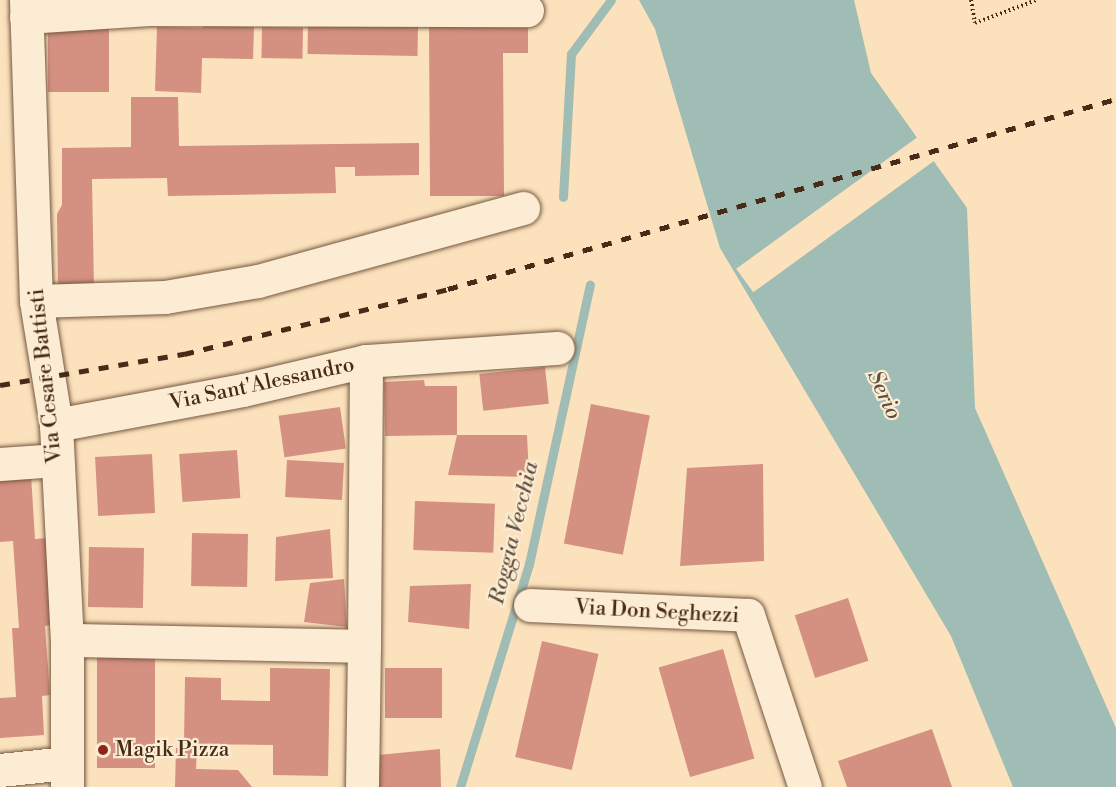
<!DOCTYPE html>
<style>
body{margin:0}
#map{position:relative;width:1116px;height:787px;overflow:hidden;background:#fbe1bc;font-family:"Libre Bodoni",serif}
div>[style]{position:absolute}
.water>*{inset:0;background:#9fbcb5}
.pier>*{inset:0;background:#fbe1bc;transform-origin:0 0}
.stream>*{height:9px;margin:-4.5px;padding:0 4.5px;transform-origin:4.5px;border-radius:4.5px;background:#9fbcb5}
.building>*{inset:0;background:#d49080;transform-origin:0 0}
.path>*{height:4px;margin-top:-2px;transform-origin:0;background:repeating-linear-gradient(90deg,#482b16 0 1.5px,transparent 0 4.5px)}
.roads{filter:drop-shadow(0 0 2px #755840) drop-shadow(0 0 2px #755840)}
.minor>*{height:33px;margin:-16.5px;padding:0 16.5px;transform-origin:16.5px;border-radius:16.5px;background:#fcecd3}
.rail>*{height:4.5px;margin-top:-2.25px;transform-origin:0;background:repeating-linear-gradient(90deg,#482b16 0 10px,transparent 0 20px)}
.dots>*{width:16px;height:16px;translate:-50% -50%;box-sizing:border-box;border:3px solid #fcecd3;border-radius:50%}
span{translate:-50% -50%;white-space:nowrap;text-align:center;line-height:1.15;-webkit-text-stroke:4.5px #fcecd3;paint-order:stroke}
.street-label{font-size:21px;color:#482b16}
.poi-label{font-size:21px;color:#482b16}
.left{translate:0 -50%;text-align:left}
.water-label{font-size:22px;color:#5e4f3e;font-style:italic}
</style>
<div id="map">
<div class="water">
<i style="clip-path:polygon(639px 0,854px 0,871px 73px,967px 208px,975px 408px,1116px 728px,1116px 787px,1013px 787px,951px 636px,720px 248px,655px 29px)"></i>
</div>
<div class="pier">
<i style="left:919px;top:136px;width:29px;height:226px;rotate:54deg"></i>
</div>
<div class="stream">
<i style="left:563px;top:197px;width:143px;rotate:-86.8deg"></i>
<i style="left:571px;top:54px;width:67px;rotate:-53.5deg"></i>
<i style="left:460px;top:787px;width:233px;rotate:-72.8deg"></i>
<i style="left:529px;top:564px;width:286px;rotate:-77.7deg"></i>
</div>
<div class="building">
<i style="clip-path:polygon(528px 23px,528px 53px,503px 53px,504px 196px,430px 196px,429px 24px)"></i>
<i style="clip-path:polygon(203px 25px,254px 27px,253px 59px,202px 58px,201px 93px,155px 91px,157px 27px,203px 28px)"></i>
<i style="left:308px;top:25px;width:110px;height:29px;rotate:1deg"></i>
<i style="left:48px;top:27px;width:61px;height:65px"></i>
<i style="left:262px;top:27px;width:41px;height:31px;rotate:1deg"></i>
<i style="clip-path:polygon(131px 97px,178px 97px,179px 146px,419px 143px,419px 175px,355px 176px,355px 167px,335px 167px,336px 193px,168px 196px,167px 178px,92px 179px,94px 289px,58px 290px,57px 214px,62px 205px,62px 148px,131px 147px)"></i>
<i style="left:545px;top:367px;width:37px;height:66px;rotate:84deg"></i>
<i style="clip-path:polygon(424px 380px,425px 386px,457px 386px,457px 435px,385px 436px,384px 382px)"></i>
<i style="left:591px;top:404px;width:60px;height:142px;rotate:11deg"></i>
<i style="left:340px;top:407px;width:42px;height:62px;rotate:82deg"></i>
<i style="clip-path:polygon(457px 435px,527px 435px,529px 477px,448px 475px)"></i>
<i style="left:237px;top:450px;width:48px;height:58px;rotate:86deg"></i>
<i style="left:152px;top:454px;width:59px;height:57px;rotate:87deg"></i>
<i style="left:287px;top:460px;width:57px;height:37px;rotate:3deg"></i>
<i style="clip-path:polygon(763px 464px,764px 561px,680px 566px,687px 468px)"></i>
<i style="clip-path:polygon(31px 475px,35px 539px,46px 538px,51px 625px,45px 626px,50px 695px,42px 696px,44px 735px,0 738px,0 698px,16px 697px,12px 628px,19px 628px,13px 541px,0 542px,0 478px)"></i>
<i style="left:415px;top:501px;width:80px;height:49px;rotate:2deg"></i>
<i style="clip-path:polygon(330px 529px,333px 578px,275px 581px,276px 537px)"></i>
<i style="left:192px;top:533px;width:56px;height:53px;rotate:1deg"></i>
<i style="left:89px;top:547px;width:55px;height:60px;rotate:1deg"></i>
<i style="clip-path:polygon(344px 579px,347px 627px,304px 622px,310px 583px)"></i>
<i style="clip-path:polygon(471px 584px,469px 629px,408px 622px,410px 586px)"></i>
<i style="left:848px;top:598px;width:66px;height:56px;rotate:72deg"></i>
<i style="left:542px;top:641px;width:58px;height:119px;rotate:13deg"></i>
<i style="left:723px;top:649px;width:114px;height:67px;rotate:74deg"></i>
<i style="left:97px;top:652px;width:58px;height:116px"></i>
<i style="clip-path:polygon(270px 668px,330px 669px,328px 776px,273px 775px,273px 745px,184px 744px,185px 677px,221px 678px,221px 700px,270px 701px)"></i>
<i style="left:385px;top:668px;width:57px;height:50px"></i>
<i style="clip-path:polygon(932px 729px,952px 787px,847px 787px,838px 761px)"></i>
<i style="clip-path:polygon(176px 748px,197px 749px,196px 769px,238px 770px,252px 787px,175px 787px)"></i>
<i style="clip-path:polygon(440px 749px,441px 787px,378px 787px,378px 755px)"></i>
</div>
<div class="path">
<i style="left:971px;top:0;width:23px;rotate:80deg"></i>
<i style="left:975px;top:23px;width:66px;rotate:-20.4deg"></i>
</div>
<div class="roads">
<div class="minor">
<i style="left:26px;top:0;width:301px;rotate:88.1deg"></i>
<i style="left:36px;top:301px;width:126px;rotate:80.8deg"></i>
<i style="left:56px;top:425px;width:215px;rotate:87.1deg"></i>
<i style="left:67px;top:640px;width:147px;rotate:90deg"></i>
<i style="left:26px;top:17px;width:123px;rotate:-3.7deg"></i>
<i style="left:149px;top:9px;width:378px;rotate:0.2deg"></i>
<i style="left:36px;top:301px;width:129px;rotate:-1.8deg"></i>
<i style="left:165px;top:297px;width:94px;rotate:-9.8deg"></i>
<i style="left:258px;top:281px;width:275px;rotate:-15.4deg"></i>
<i style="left:366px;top:361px;width:192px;rotate:-3.9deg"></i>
<i style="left:56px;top:425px;width:190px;rotate:-10.6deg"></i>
<i style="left:243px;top:390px;width:126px;rotate:-13.3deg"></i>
<i style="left:366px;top:361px;width:285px;rotate:90.4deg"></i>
<i style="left:364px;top:646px;width:297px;rotate:-178.8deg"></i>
<i style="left:0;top:464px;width:57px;rotate:-4deg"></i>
<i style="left:530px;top:605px;width:218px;rotate:2.6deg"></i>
<i style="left:748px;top:615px;width:181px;rotate:71.7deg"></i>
<i style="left:0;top:770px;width:67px;rotate:-6deg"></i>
<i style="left:362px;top:787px;width:141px;rotate:-89.2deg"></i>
</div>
</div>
<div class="rail">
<i style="left:0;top:385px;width:187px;rotate:-9.6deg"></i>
<i style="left:184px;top:354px;width:272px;rotate:-13.8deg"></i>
<i style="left:448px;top:289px;width:694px;rotate:-15.88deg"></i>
</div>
<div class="dots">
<i style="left:103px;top:750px;background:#8f2418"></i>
</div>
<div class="street-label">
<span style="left:46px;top:376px;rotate:-96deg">Via Cesare Battisti</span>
<span style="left:262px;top:384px;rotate:-12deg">Via Sant'Alessandro</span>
<span style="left:657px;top:612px;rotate:3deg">Via Don Seghezzi</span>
</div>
<div class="poi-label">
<span class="left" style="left:115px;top:750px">Magik Pizza</span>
</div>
<div class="water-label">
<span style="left:884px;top:395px;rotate:65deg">Serio</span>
<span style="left:514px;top:533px;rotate:-76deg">Roggia Vecchia</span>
</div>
</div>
